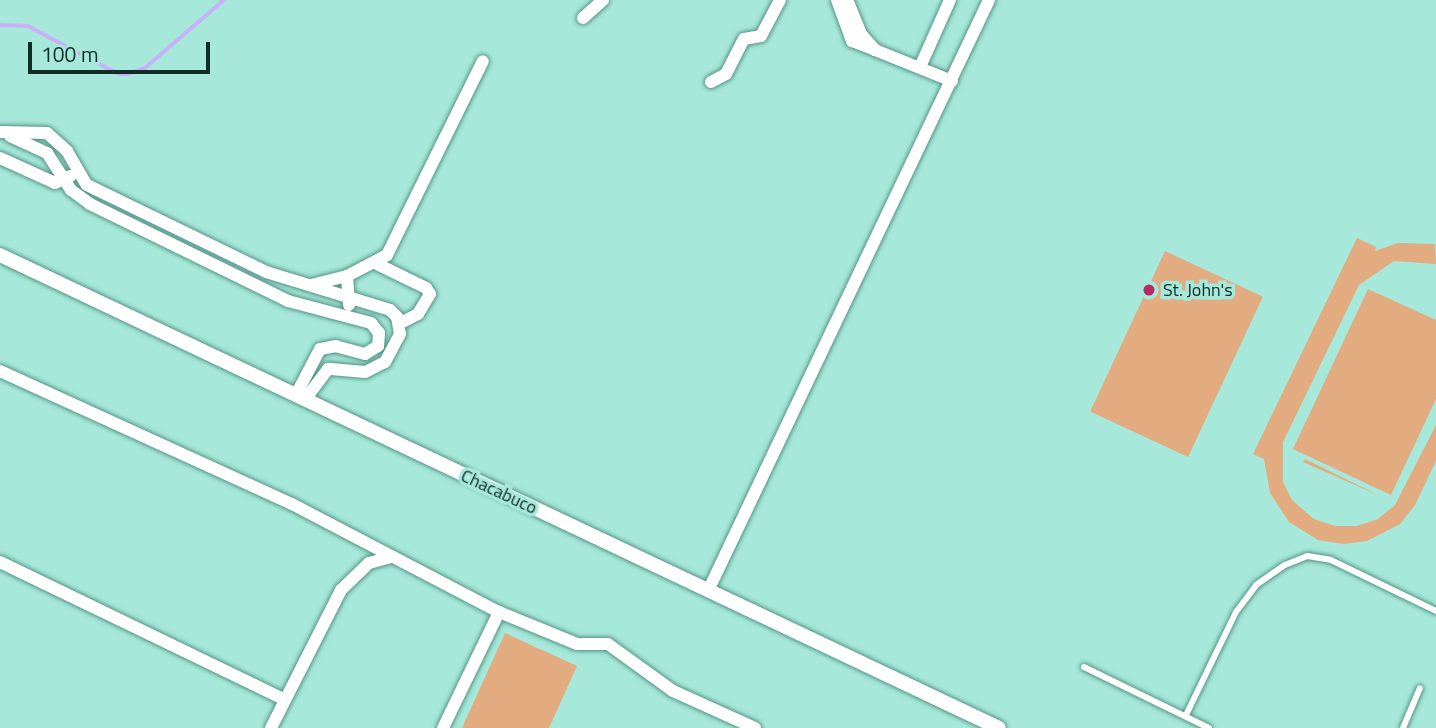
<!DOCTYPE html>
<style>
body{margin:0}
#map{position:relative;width:1436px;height:728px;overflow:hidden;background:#a6e8d9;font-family:"Titillium Web",sans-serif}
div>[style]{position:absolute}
.green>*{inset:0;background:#e3ab80;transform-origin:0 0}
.stream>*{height:3.5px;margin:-1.75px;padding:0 1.75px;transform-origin:1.75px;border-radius:1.75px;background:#c9b1fa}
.roads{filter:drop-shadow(0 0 2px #559588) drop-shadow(0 0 2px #559588)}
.service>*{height:6px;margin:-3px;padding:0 3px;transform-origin:3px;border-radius:3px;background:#fff}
.minor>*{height:12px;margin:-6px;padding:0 6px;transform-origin:6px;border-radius:6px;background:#fff}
.tertiary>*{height:14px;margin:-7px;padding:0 7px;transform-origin:7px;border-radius:7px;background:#fff}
.dots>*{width:19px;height:19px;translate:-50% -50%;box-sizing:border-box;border:4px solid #a6e8d9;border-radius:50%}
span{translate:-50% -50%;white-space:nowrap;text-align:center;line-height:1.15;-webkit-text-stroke:7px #a6e8d9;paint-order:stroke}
.poi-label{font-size:18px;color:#112c27}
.left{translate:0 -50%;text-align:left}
.street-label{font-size:18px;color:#112c27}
.scale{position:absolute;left:28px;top:42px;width:182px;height:32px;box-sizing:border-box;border:4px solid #112c27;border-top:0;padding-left:9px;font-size:21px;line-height:24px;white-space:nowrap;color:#112c27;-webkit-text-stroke:5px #a6e8d9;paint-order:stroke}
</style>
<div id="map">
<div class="green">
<i style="clip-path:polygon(1357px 238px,1376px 247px,1375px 251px,1398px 243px,1435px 244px,1436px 264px,1394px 261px,1359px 285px,1283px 442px,1283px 482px,1292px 500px,1314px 519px,1335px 526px,1357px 526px,1378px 519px,1395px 505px,1436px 425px,1436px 461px,1415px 505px,1400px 524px,1367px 541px,1343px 544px,1318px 540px,1289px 522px,1270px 493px,1264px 459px,1253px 454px)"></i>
<i style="left:1165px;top:251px;width:108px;height:177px;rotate:25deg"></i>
<i style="clip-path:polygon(1368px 289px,1436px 320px,1436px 399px,1391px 495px,1293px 449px)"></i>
<i style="clip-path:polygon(1305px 459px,1380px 496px,1303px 462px)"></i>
<i style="clip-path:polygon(505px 633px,577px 666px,549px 728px,462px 728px)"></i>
</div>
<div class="stream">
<i style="left:0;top:25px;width:28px;rotate:2deg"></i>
<i style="left:28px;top:26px;width:103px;rotate:27.8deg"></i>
<i style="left:119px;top:74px;width:9px"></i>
<i style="left:128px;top:74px;width:18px;rotate:-19deg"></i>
<i style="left:145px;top:68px;width:104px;rotate:-40.7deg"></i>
</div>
<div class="roads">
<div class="service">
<i style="left:1084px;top:667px;width:139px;rotate:26deg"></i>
<i style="left:1186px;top:715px;width:114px;rotate:-64.1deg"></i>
<i style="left:1236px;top:612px;width:34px;rotate:-53deg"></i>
<i style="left:1256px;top:585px;width:35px;rotate:-35deg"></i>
<i style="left:1285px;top:565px;width:24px;rotate:-22deg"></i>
<i style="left:1307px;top:556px;width:24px;rotate:9deg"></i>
<i style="left:1331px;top:560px;width:117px;rotate:25.9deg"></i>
<i style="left:1403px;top:728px;width:43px;rotate:-67deg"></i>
</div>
<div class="minor">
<i style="left:837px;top:0;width:44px;rotate:69.9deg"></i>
<i style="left:852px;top:41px;width:25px;rotate:21deg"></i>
<i style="left:875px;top:50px;width:21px;rotate:-131deg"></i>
<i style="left:861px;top:34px;width:37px;rotate:-112deg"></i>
<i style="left:583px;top:18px;width:27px;rotate:-42deg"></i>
<i style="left:875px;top:50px;width:83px;rotate:21.9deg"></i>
<i style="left:920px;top:67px;width:73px;rotate:-65.9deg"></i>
<i style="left:711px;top:82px;width:17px;rotate:-28deg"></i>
<i style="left:726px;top:74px;width:39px;rotate:-63deg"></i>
<i style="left:744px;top:39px;width:17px;rotate:-10deg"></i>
<i style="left:761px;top:36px;width:41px;rotate:-62.2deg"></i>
<i style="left:0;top:132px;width:47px;rotate:1.2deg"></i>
<i style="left:47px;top:133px;width:27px;rotate:42deg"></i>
<i style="left:67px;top:151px;width:39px;rotate:60deg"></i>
<i style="left:87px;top:185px;width:199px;rotate:25.9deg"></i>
<i style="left:266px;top:272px;width:130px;rotate:17deg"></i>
<i style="left:390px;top:310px;width:10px;rotate:45deg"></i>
<i style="left:397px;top:317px;width:17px;rotate:80deg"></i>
<i style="left:400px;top:334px;width:32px;rotate:118deg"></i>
<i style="left:385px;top:362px;width:22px;rotate:153deg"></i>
<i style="left:365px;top:372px;width:37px;rotate:-175deg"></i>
<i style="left:328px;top:369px;width:38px;rotate:127deg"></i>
<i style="left:10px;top:136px;width:41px;rotate:24.7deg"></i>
<i style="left:47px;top:153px;width:44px;rotate:57deg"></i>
<i style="left:71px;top:190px;width:24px;rotate:36deg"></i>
<i style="left:90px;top:204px;width:220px;rotate:26.1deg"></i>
<i style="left:288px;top:301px;width:86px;rotate:14.8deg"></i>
<i style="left:371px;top:323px;width:13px;rotate:51deg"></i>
<i style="left:379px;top:333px;width:13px;rotate:94deg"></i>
<i style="left:378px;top:346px;width:15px;rotate:148deg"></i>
<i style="left:365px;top:354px;width:30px;rotate:-165deg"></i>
<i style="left:336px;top:346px;width:16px;rotate:169deg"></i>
<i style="left:320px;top:349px;width:52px;rotate:117.6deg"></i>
<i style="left:0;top:158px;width:60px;rotate:24.4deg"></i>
<i style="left:55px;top:183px;width:17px;rotate:-24deg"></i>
<i style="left:377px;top:264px;width:55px;rotate:26.1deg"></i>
<i style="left:426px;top:288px;width:7px;rotate:56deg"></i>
<i style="left:430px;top:294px;width:23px;rotate:121deg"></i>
<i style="left:418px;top:314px;width:20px;rotate:153deg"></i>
<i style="left:347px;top:276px;width:45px;rotate:-27.7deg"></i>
<i style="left:387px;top:255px;width:216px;rotate:-63.7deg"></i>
<i style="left:311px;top:285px;width:37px;rotate:-14deg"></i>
<i style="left:347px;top:276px;width:29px;rotate:86deg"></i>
<i style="left:0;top:371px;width:321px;rotate:24.5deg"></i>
<i style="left:292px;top:504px;width:233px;rotate:27.6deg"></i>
<i style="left:499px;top:612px;width:84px;rotate:22.3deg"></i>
<i style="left:577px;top:644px;width:31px"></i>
<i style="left:608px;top:644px;width:80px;rotate:35.9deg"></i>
<i style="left:673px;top:691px;width:90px;rotate:24.3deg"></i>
<i style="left:0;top:562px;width:315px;rotate:25.8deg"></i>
<i style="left:708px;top:591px;width:654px;rotate:-64.57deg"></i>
<i style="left:271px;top:728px;width:155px;rotate:-63.1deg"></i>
<i style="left:341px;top:590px;width:39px;rotate:-44deg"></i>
<i style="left:369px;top:563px;width:24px;rotate:-15deg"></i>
<i style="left:443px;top:728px;width:129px;rotate:-64.2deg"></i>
</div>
<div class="tertiary">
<i style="left:0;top:255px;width:1105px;rotate:25.34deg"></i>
</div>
</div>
<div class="dots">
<i style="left:1149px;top:290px;background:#b52a67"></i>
</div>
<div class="poi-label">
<span class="left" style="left:1163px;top:290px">St. John's</span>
</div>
<div class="street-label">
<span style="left:499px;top:492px;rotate:25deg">Chacabuco</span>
</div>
<div class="scale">100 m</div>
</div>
